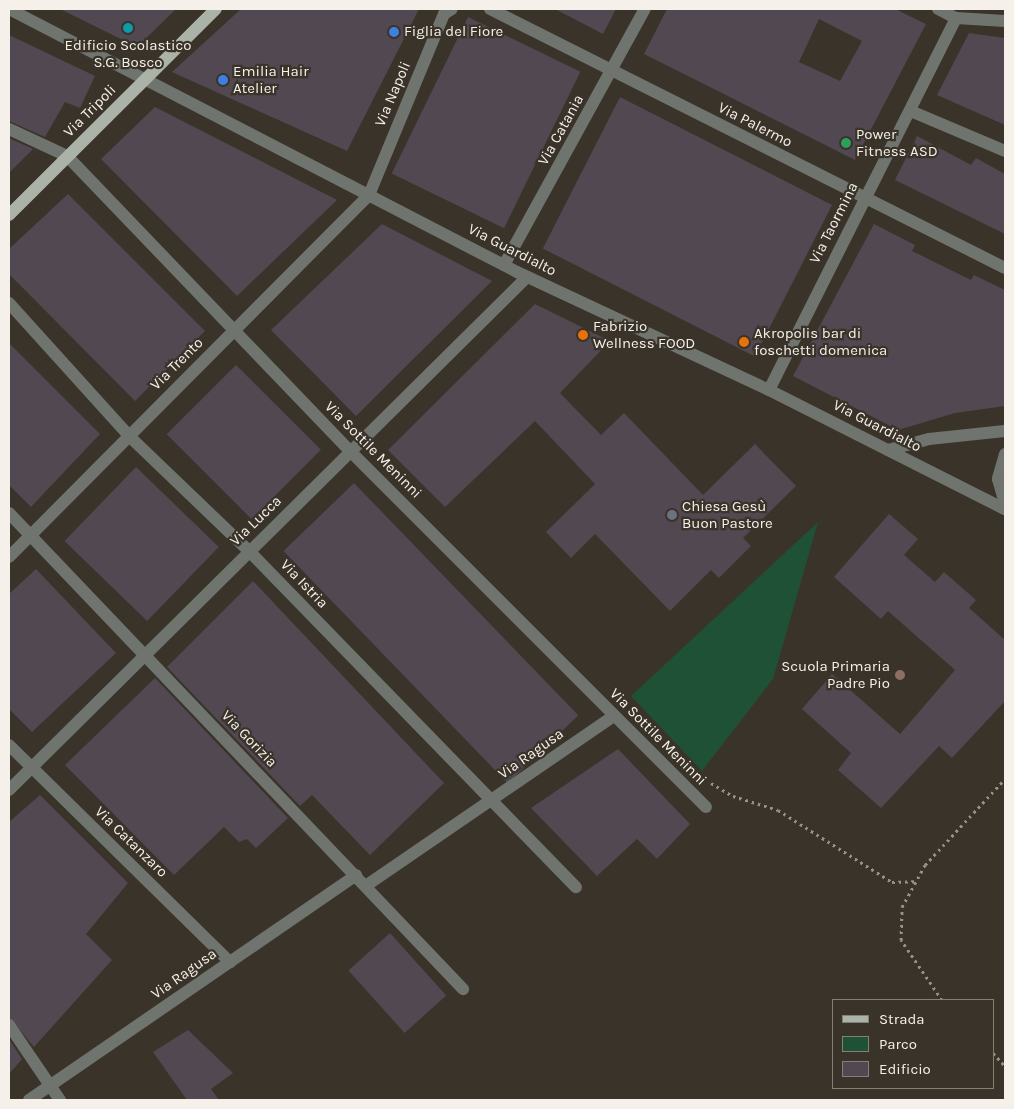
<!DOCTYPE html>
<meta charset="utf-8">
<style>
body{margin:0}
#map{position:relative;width:1014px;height:1109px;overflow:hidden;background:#3a3329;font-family:Karla,sans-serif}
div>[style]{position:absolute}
.green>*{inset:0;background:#1f5137}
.building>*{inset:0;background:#514852;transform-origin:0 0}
.path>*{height:3px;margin-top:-1.5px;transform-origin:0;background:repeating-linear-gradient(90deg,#979188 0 2.5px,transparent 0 6.5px)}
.minor>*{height:12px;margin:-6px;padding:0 6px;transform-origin:6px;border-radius:6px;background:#70746f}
.major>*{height:12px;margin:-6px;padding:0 6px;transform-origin:6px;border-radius:6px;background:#abb3a8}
.dots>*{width:14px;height:14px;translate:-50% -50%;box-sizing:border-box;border:2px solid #3a3329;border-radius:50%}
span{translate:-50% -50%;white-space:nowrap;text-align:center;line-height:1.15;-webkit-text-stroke:4.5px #3a3329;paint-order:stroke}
.poi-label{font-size:15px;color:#f5f1ea}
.left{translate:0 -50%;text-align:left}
.right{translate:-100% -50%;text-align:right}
.street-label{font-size:15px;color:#f5f1ea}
.frame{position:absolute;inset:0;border:10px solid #f5f1ea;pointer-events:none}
.legend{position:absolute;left:832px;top:999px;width:162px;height:90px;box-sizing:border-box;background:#3a3329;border:1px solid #857f76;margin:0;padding:6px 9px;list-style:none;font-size:15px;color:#f5f1ea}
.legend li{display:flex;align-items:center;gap:10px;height:25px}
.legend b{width:25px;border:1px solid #857f76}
</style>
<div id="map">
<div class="green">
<i style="clip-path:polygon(818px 522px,773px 679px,702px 771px,631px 696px)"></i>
</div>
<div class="building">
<i style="clip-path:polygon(60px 9px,176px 9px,137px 47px)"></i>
<i style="clip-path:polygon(241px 9px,419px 9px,347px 151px,172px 72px)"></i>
<i style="clip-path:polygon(555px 9px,616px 9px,603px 34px)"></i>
<i style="clip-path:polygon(evenodd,667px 9px,895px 9px,926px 24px,855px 160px,644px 54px,667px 9px,819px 19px,862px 41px,840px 81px,799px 62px,819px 19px)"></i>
<i style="left:468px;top:17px;width:125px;height:174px;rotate:26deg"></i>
<i style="clip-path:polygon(969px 33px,1005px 38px,1005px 125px,937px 95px)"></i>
<i style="clip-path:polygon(9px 35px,95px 76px,80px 108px,65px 102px,45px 137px,9px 121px)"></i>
<i style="left:620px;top:97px;width:238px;height:170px;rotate:27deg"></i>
<i style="clip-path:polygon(155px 107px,337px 200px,237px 296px,101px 159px)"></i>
<i style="clip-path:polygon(917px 136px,971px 165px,976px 158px,1005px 174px,1005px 234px,895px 180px)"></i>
<i style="clip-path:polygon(9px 138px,33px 149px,9px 173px)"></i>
<i style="clip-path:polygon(68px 194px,205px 331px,135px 401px,9px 274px,9px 249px)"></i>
<i style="clip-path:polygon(382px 224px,492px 281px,356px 416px,271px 330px)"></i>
<i style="clip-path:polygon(874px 224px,915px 245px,912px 251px,971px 280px,974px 275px,1005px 290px,1005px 406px,955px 413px,898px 430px,793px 376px)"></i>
<i style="clip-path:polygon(535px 304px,610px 341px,560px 393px,601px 435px,624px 413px,703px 495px,755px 444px,796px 486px,743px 538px,751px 546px,719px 578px,711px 570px,670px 611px,595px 534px,571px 558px,546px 532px,595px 484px,535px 421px,445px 507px,388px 450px)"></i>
<i style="clip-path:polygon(9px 343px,100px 434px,31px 507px,9px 485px)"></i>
<i style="left:236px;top:365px;width:120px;height:98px;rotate:45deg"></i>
<i style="left:136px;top:467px;width:115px;height:103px;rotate:44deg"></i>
<i style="left:354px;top:483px;width:323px;height:98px;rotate:46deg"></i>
<i style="clip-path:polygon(889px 514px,918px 539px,904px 555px,935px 582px,944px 572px,976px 600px,969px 608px,1005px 640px,1005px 701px,952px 758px,939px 746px,881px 808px,838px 770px,851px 753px,802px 709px,832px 674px,900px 734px,955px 670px,888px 611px,881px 619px,834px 577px)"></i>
<i style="clip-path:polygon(36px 569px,116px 653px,32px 732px,9px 709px,9px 594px)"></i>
<i style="clip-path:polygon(253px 581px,444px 783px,370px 855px,312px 795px,300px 806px,167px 667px)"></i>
<i style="clip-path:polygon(155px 678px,288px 818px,256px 848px,247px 839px,239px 842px,224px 827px,174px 875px,65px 765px)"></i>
<i style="clip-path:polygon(618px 749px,690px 824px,657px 859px,637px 839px,597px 876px,531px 808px)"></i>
<i style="clip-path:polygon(40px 795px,128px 883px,86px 934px,112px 960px,34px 1047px,9px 1017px,9px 822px)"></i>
<i style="left:390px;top:933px;width:84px;height:56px;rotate:48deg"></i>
<i style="clip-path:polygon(188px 1030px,233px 1073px,211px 1089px,219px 1100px,187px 1100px,153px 1052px)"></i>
<i style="clip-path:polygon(9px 1039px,22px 1059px,9px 1074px)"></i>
</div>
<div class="path">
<i style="left:711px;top:783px;width:26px;rotate:31deg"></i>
<i style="left:733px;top:796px;width:47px;rotate:17.3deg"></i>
<i style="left:778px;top:810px;width:135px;rotate:32.3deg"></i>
<i style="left:892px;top:882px;width:23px;rotate:-2deg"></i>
<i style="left:942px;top:1000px;width:73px;rotate:-124.3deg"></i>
<i style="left:901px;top:940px;width:33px;rotate:-88deg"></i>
<i style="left:902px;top:907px;width:48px;rotate:-61.3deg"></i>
<i style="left:925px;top:865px;width:117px;rotate:-47.1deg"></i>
<i style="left:993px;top:1053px;width:18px;rotate:47deg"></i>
</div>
<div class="minor">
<i style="left:9px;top:9px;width:572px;rotate:27.37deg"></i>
<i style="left:517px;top:272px;width:278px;rotate:25.1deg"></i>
<i style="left:769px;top:390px;width:264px;rotate:26.8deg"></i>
<i style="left:490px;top:9px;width:576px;rotate:26.7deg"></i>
<i style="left:938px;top:9px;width:20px;rotate:27deg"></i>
<i style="left:956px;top:18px;width:49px;rotate:3.5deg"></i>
<i style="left:913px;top:112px;width:100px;rotate:23deg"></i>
<i style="left:9px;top:129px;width:64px;rotate:25deg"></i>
<i style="left:67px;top:156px;width:410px;rotate:46.2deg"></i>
<i style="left:351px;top:452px;width:502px;rotate:45deg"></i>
<i style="left:504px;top:265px;width:292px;rotate:-61.2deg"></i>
<i style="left:9px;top:303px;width:179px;rotate:47.9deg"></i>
<i style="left:129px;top:436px;width:166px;rotate:43.8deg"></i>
<i style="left:249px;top:551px;width:469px;rotate:45.8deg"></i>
<i style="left:769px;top:390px;width:416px;rotate:-63.3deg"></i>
<i style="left:888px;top:450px;width:42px;rotate:-15deg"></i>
<i style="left:929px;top:439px;width:76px;rotate:-6deg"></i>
<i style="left:1005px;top:454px;width:26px;rotate:106deg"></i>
<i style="left:998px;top:479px;width:25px;rotate:74deg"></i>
<i style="left:9px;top:513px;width:658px;rotate:46.36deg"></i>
<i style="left:9px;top:557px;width:511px;rotate:-45.16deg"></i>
<i style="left:369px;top:195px;width:196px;rotate:-67.5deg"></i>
<i style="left:444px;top:14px;width:9px;rotate:-32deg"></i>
<i style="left:9px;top:745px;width:310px;rotate:44.5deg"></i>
<i style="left:9px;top:790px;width:729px;rotate:-44.72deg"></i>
<i style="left:367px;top:885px;width:299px;rotate:-34.4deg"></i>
<i style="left:9px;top:1025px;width:91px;rotate:55.8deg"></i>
<i style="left:29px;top:1100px;width:397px;rotate:-34.5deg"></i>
</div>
<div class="major">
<i style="left:9px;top:215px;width:292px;rotate:-44.9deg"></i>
</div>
<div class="dots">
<i style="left:128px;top:28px;background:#0f9aa8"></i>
<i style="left:394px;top:32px;background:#3f7fe0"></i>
<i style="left:223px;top:80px;background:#3f7fe0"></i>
<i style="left:846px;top:143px;background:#2e9e5b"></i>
<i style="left:583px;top:335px;background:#e8710a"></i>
<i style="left:744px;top:342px;background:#e8710a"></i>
<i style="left:672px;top:515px;background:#6b7280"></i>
<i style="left:900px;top:675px;background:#8d6e63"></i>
</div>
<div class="poi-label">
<span class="left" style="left:404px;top:32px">Figlia del Fiore</span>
<span style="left:128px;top:54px">Edificio Scolastico<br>S.G. Bosco</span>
<span class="left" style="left:233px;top:80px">Emilia Hair<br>Atelier</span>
<span class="left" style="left:856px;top:143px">Power<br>Fitness ASD</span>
<span class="left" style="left:593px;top:335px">Fabrizio<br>Wellness FOOD</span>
<span class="left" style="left:754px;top:342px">Akropolis bar di<br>foschetti domenica</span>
<span class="left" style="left:682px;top:515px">Chiesa Gesù<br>Buon Pastore</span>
<span class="right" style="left:890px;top:675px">Scuola Primaria<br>Padre Pio</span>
</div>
<div class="street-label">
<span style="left:393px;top:94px;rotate:-67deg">Via Napoli</span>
<span style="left:90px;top:111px;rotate:-45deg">Via Tripoli</span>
<span style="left:755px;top:125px;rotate:27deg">Via Palermo</span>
<span style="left:561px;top:130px;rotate:-61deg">Via Catania</span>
<span style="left:834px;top:223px;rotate:-63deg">Via Taormina</span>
<span style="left:512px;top:250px;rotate:27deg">Via Guardialto</span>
<span style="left:177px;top:364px;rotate:-45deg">Via Trento</span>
<span style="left:877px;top:426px;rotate:27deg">Via Guardialto</span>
<span style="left:373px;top:450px;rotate:45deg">Via Sottile Meninni</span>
<span style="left:256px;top:521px;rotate:-44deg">Via Lucca</span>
<span style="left:304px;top:584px;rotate:46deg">Via Istria</span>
<span style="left:658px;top:737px;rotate:45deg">Via Sottile Meninni</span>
<span style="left:249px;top:739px;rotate:46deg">Via Gorizia</span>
<span style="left:531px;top:754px;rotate:-35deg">Via Ragusa</span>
<span style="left:131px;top:842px;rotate:44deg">Via Catanzaro</span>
<span style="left:184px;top:974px;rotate:-35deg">Via Ragusa</span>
</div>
<div class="frame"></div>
<ul class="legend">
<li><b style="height:6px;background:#abb3a8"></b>Strada</li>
<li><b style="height:14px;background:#1f5137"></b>Parco</li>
<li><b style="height:14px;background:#514852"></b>Edificio</li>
</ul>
</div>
